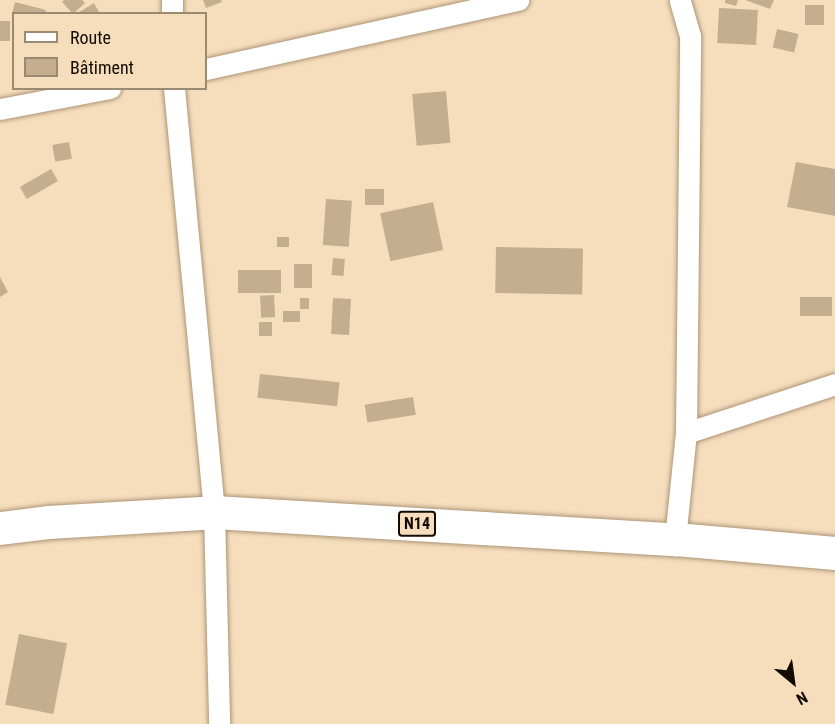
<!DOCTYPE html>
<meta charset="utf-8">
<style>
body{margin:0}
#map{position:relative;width:835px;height:724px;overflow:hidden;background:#f6debd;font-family:"Roboto Condensed",sans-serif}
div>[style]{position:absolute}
.building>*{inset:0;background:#c5ae8f;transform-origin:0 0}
.roads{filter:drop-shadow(0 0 2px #ac9577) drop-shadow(0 0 2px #ac9577)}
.street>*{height:21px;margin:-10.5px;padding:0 10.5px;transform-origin:10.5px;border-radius:10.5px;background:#fff}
.highway>*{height:33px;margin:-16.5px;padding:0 16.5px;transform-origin:16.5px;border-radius:16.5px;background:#fff}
span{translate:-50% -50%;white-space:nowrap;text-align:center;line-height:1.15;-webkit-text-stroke:5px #f6debd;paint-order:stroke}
.shield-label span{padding:2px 4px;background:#f6debd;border:2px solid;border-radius:4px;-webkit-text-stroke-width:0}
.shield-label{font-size:16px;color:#130b02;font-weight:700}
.legend{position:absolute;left:12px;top:12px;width:195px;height:78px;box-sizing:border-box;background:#f6debd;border:2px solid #9b8a72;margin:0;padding:8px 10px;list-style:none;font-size:18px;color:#130b02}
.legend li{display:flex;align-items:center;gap:12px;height:30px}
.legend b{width:30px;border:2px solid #9b8a72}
.north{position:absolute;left:763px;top:652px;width:60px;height:60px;-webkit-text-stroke:4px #f6debd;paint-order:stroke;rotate:151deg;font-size:16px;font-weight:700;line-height:24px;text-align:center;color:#130b02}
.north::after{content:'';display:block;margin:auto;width:21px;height:27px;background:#130b02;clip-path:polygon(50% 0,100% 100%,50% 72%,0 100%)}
</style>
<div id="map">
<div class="building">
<i style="clip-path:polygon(64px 0,82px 0,85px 3px,73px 14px,62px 2px)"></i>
<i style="clip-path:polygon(203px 0,221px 0,222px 2px,206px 8px)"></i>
<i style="clip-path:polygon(725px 0,738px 0,736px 6px,725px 3px)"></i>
<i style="clip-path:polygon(745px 0,774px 0,770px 9px)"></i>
<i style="clip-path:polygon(15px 2px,46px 10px,45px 14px,12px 14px)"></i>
<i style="clip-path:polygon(94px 3px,100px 14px,76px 14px)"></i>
<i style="left:805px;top:5px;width:19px;height:20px"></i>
<i style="left:719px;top:8px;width:39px;height:35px;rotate:3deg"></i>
<i style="left:0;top:21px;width:10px;height:20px"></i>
<i style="left:777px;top:29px;width:22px;height:19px;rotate:13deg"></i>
<i style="left:446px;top:91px;width:52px;height:34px;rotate:85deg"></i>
<i style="left:69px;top:142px;width:17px;height:17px;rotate:80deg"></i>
<i style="clip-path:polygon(796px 162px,835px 169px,835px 216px,787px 207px)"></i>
<i style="left:51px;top:169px;width:14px;height:36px;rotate:60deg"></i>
<i style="left:365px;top:189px;width:19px;height:16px"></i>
<i style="left:326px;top:199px;width:26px;height:46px;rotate:4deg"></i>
<i style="left:433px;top:202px;width:49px;height:54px;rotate:78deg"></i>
<i style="left:277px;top:237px;width:12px;height:10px"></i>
<i style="left:496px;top:247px;width:87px;height:46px;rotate:1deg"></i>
<i style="left:333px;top:258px;width:12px;height:17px;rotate:5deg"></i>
<i style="left:312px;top:264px;width:24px;height:18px;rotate:90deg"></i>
<i style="left:238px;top:270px;width:43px;height:23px"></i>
<i style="clip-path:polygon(0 277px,8px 292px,0 297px)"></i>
<i style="left:274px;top:295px;width:22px;height:14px;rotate:87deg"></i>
<i style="left:800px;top:297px;width:32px;height:19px"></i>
<i style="left:300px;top:298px;width:9px;height:11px"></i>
<i style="left:333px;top:298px;width:18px;height:36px;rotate:3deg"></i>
<i style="left:283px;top:311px;width:17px;height:11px"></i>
<i style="left:259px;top:322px;width:13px;height:14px"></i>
<i style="left:260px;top:374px;width:80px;height:24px;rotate:6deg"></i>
<i style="left:413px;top:397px;width:18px;height:49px;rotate:81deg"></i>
<i style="left:19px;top:634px;width:49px;height:72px;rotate:11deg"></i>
</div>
<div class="roads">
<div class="street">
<i style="left:172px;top:0;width:14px;rotate:90deg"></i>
<i style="left:206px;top:69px;width:320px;rotate:-12.5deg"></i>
<i style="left:174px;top:88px;width:426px;rotate:84.6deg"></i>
<i style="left:214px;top:512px;width:212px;rotate:88.6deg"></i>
<i style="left:0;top:109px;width:112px;rotate:-10.8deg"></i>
<i style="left:686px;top:433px;width:157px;rotate:-18.2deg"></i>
<i style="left:675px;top:539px;width:107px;rotate:-84.1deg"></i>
<i style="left:686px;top:433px;width:397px;rotate:-89.4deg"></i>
<i style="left:690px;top:36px;width:37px;rotate:-106deg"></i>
</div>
<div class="highway">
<i style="left:0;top:528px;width:48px;rotate:-7.1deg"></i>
<i style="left:48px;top:522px;width:166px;rotate:-3.4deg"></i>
<i style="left:214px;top:512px;width:462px;rotate:3.4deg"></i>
<i style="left:675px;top:539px;width:161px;rotate:5deg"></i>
</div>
</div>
<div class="shield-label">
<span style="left:417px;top:524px">N14</span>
</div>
<ul class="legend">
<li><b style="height:8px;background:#fff"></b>Route</li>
<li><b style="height:16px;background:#c5ae8f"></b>Bâtiment</li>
</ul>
<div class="north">N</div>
</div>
